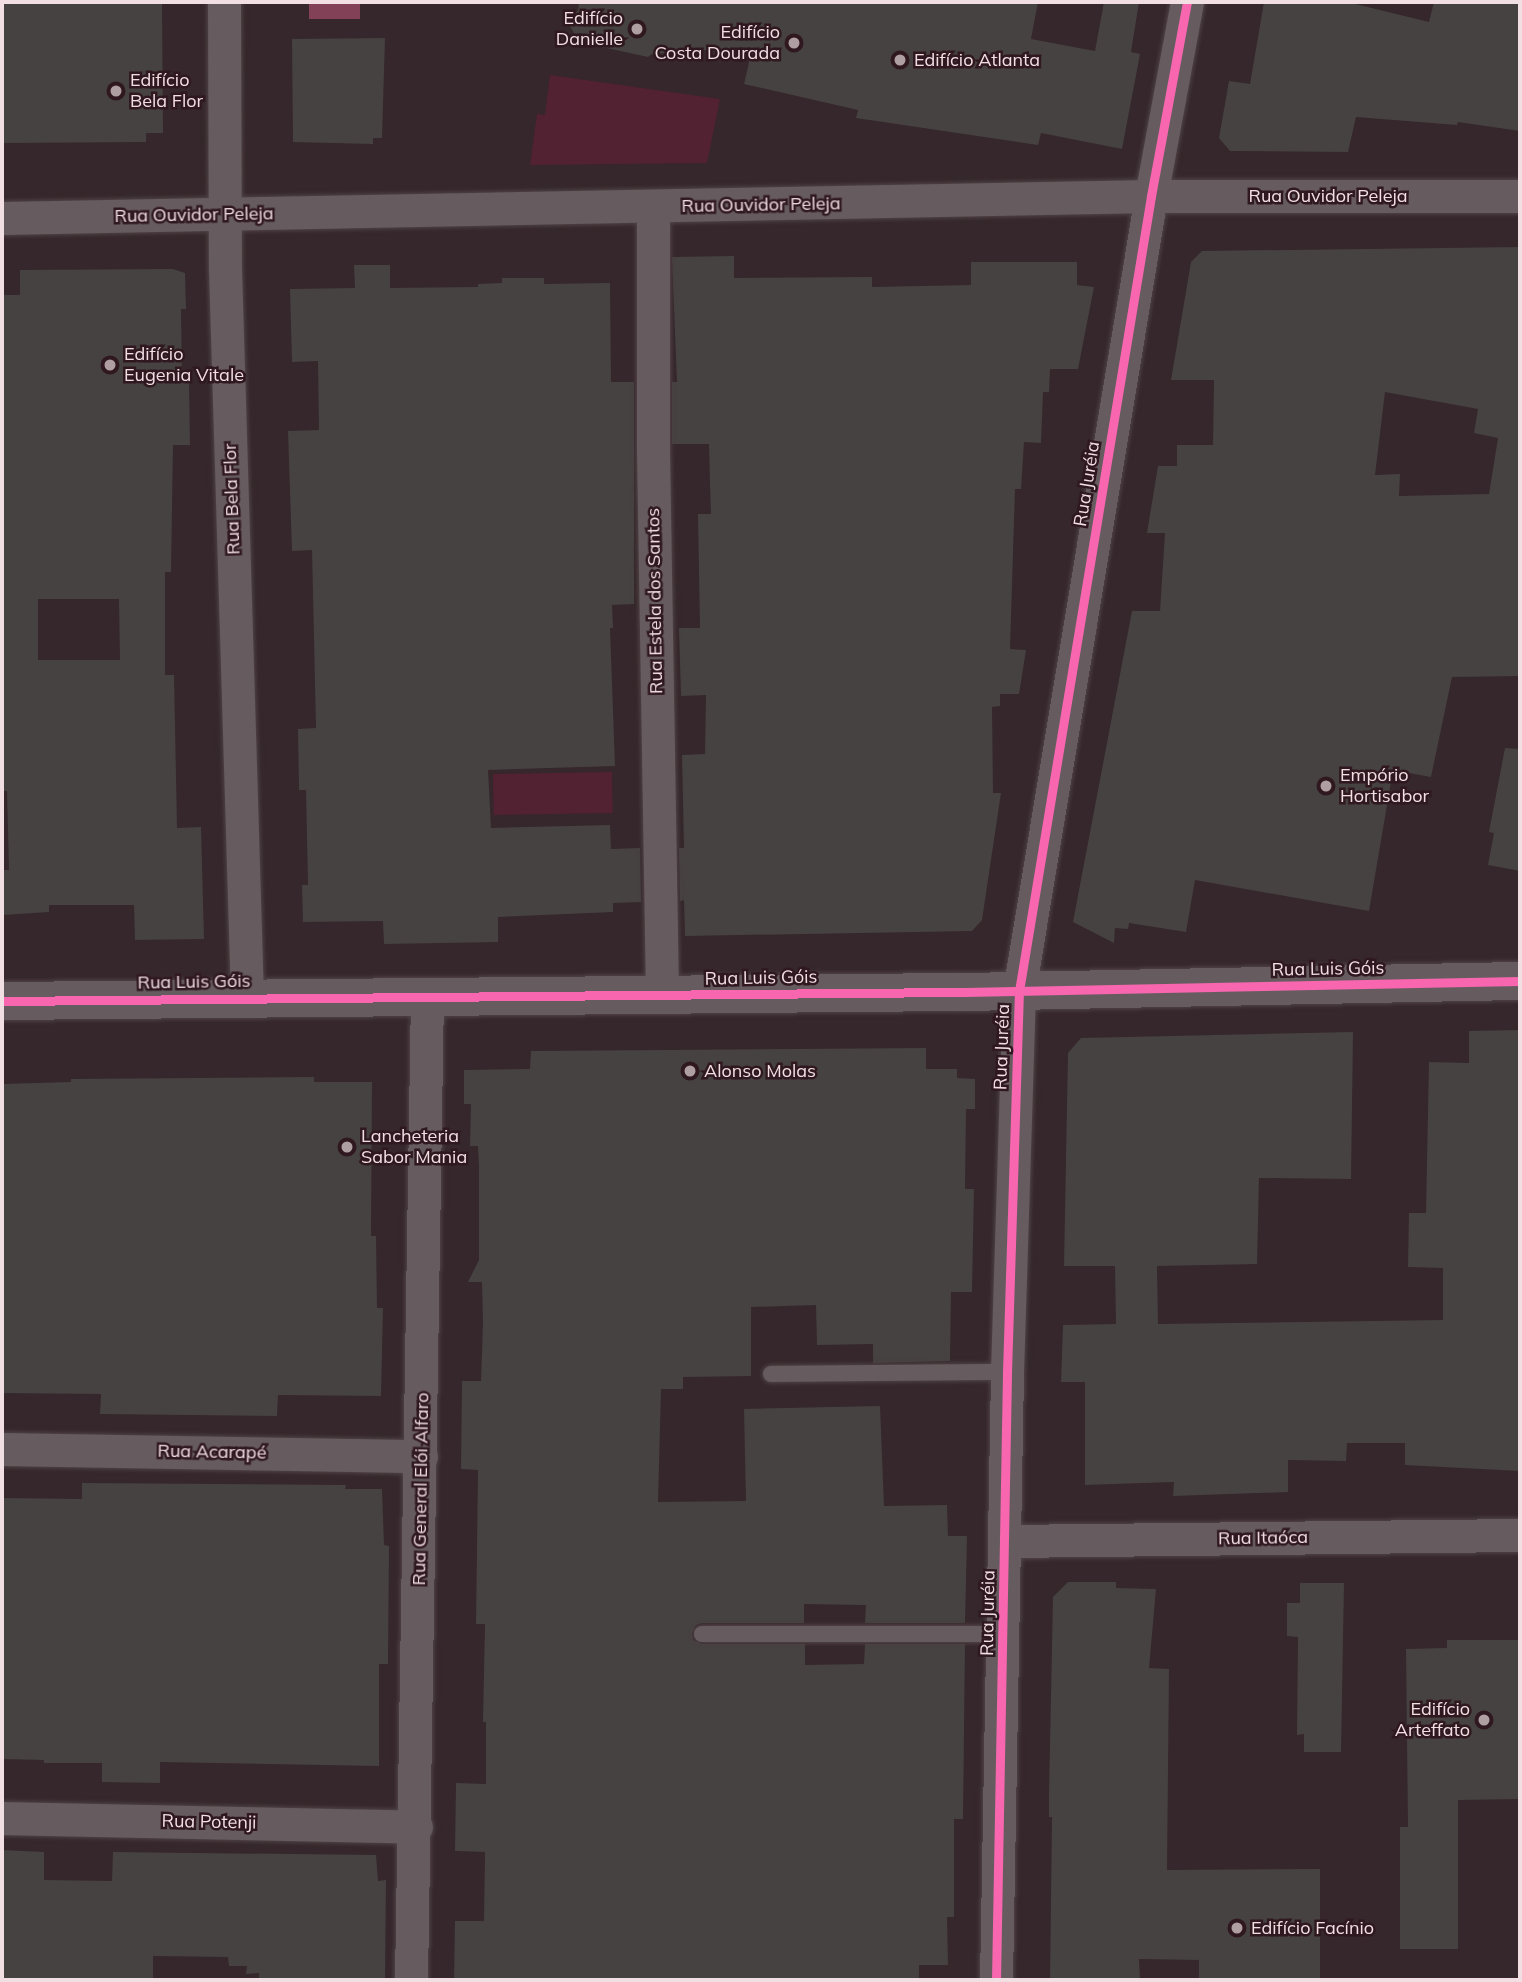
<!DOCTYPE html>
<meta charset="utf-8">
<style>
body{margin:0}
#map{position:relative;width:1522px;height:1982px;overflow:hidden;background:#35272b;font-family:Mulish,sans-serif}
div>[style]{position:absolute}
.green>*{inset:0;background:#522132;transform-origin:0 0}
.water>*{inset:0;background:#834158;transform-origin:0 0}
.building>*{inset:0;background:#464241}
.roads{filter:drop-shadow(0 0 2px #4f4246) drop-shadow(0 0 2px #4f4246)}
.service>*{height:16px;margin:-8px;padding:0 8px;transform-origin:8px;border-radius:8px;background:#665c5f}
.minor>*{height:33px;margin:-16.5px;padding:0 16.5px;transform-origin:16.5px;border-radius:16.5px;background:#665c5f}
.tertiary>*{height:38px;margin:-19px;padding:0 19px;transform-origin:19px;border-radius:19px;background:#665c5f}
.cycleway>*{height:9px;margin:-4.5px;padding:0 4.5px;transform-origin:4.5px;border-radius:4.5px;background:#f766af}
.dots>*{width:19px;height:19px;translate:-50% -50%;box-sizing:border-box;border:4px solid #301820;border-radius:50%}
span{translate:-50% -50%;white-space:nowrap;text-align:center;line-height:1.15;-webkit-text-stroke:5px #301820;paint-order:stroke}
.poi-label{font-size:18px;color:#f1dfe4}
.right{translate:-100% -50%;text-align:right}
.left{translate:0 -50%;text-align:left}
.street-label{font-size:18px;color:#f1dfe4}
.frame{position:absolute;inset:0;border:4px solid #f1dfe4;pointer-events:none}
</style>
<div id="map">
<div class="green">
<i style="clip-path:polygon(550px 75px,720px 99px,707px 163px,530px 165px,537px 114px,545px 115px)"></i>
<i style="left:612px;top:772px;width:41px;height:119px;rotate:89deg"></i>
</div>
<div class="water">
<i style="left:309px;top:2px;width:51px;height:17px"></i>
</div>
<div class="building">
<i style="clip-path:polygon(2px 2px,162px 2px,163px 133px,146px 133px,146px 142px,2px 143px)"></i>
<i style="clip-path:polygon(579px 2px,1038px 2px,1031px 39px,1095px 51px,1104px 2px,1139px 2px,1131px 52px,1140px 54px,1122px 149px,1041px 133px,1038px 145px,856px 118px,858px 110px,744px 84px,750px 58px,699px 49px,691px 58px,668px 53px,652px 54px,648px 57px,579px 42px,566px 19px,578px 11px)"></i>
<i style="clip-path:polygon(1264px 2px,1347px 2px,1429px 22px,1434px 2px,1520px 2px,1520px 131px,1458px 122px,1457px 125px,1356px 117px,1348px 152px,1230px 151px,1219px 138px,1229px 81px,1250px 84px)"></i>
<i style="clip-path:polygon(385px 38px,382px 138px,373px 138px,373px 144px,293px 142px,292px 39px)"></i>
<i style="clip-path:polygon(evenodd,1520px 247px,1520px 676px,1452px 677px,1431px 777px,1393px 770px,1369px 911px,1195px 880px,1186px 932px,1129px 923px,1128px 929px,1115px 928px,1114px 943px,1073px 922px,1132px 611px,1160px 611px,1165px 533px,1147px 533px,1158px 466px,1177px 466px,1177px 445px,1213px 445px,1214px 380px,1171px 380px,1191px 262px,1202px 251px,1520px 247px,1385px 392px,1478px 409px,1474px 433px,1498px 438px,1489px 494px,1399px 496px,1400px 474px,1375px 475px,1385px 392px)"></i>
<i style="clip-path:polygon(734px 256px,734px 278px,872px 277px,872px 287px,971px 285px,971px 262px,1077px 262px,1077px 285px,1094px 287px,1078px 369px,1050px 369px,1049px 392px,1043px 392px,1041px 443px,1024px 442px,1021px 489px,1015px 489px,1010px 649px,1026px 650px,1019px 694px,1000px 694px,1000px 706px,992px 707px,993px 793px,1001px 793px,982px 920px,972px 931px,685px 936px,684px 900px,680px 901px,679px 848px,684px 848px,682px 755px,705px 754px,706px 695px,681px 696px,679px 628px,700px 628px,698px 514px,711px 514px,710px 484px,709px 444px,672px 444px,672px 382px,677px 382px,672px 257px)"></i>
<i style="clip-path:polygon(354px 265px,390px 265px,390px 288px,478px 287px,478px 284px,502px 283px,502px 278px,544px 278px,544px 284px,610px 283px,611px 382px,634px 382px,634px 604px,612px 605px,613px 628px,610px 628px,615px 766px,488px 770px,491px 828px,610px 825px,611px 849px,640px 848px,641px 902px,613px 903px,613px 912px,498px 917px,498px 942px,384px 944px,383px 921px,303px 922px,302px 885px,308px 885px,306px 790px,299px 790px,298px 729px,316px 728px,312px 550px,292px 551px,288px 431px,319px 430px,318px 361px,292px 362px,290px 289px,355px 288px)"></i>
<i style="clip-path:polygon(evenodd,173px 269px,185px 273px,186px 309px,181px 309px,182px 381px,189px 381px,190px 445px,173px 445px,171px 572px,165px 572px,165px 675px,174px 675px,177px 828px,201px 827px,204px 939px,135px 940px,134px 905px,49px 905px,49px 912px,3px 915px,2px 870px,9px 870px,7px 791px,2px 791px,2px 295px,20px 295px,20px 270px,173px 269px,38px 599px,119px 599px,120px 660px,38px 660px,38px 599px)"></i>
<i style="clip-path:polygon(1505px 748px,1520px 749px,1520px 871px,1488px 865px,1494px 833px,1489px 832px)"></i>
<i style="clip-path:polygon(1520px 1030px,1520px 1471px,1405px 1465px,1405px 1443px,1347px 1443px,1346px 1461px,1288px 1460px,1288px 1492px,1173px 1496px,1174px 1482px,1085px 1485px,1085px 1382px,1061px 1382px,1063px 1325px,1116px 1324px,1115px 1266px,1064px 1266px,1068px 1053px,1081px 1038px,1353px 1032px,1351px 1179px,1259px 1178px,1257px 1264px,1157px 1266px,1158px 1324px,1443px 1320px,1443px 1268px,1408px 1267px,1409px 1213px,1426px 1213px,1429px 1062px,1469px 1063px,1469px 1031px)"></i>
<i style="clip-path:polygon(926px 1048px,926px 1069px,957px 1069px,957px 1078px,975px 1079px,975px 1109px,966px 1109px,965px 1189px,974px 1189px,972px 1292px,951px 1292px,950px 1361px,873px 1363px,873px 1344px,817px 1345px,816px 1305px,751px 1307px,751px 1376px,683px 1377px,683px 1389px,661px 1389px,658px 1502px,746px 1501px,744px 1409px,880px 1406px,884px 1506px,947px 1505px,948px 1536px,967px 1536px,965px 1623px,865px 1623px,866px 1605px,804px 1604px,804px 1623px,702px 1623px,696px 1625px,692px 1633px,693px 1640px,702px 1644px,805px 1644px,805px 1665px,864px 1664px,865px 1644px,965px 1644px,963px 1819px,954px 1819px,954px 1917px,947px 1917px,948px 1965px,919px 1965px,919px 1980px,454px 1980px,455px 1921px,484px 1921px,485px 1852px,455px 1851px,456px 1783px,486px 1784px,486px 1722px,483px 1722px,485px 1624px,476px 1624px,478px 1470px,461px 1469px,462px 1381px,481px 1381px,483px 1323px,482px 1282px,468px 1282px,479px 1260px,479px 1167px,478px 1146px,470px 1146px,471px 1104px,464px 1104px,464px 1070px,530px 1069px,531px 1051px)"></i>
<i style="clip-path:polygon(314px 1077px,314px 1082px,372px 1082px,371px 1236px,376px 1236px,377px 1308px,383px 1308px,381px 1396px,278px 1395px,277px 1416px,100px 1414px,101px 1394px,2px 1393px,4px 1269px,2px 1269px,2px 1084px,71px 1082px,71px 1079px)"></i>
<i style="clip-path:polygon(82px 1483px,346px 1485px,345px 1489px,382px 1489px,384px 1545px,389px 1546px,388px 1664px,379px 1664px,379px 1766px,160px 1762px,160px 1783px,102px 1782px,102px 1763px,44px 1763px,44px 1760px,2px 1759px,2px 1498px,82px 1499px)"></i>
<i style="clip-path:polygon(1068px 1582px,1116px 1582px,1116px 1588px,1156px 1589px,1149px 1668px,1169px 1669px,1167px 1870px,1320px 1869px,1320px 1980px,1199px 1980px,1199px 1960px,1139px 1959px,1140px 1980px,1050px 1980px,1052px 1817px,1049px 1817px,1049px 1794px,1053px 1597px)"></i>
<i style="clip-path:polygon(1300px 1583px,1344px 1583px,1341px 1752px,1304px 1752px,1304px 1734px,1297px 1735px,1298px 1637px,1287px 1636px,1287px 1603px,1300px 1603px)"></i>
<i style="clip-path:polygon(1447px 1640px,1520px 1640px,1520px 1799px,1458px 1800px,1458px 1949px,1400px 1949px,1400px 1827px,1408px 1827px,1406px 1649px,1447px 1648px)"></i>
<i style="clip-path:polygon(2px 1850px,44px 1852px,44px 1880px,112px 1881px,113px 1852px,376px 1855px,378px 1881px,386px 1880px,385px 1980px,269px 1980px,259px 1979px,259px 1973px,246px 1974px,247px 1966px,229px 1966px,228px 1957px,153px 1956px,153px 1980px,2px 1980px)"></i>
</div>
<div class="roads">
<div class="service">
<i style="left:771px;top:1374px;width:236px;rotate:-0.5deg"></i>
<i style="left:702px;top:1634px;width:302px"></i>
</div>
<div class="minor">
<i style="left:224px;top:2px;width:267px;rotate:89.8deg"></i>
<i style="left:225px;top:269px;width:728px;rotate:88.27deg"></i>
<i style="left:653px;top:208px;width:243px;rotate:90deg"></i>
<i style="left:653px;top:451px;width:544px;rotate:89.05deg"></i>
<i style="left:2px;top:218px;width:1149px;rotate:-1.1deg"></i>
<i style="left:1151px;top:196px;width:369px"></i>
<i style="left:2px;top:1449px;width:419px;rotate:1deg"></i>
<i style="left:1006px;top:1541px;width:514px;rotate:-0.67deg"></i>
<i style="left:2px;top:1818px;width:414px;rotate:1.2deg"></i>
<i style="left:411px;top:1980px;width:983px;rotate:-89.07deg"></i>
<i style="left:996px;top:1980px;width:608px;rotate:-88.96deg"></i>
<i style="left:1007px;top:1372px;width:381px;rotate:-88.2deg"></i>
<i style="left:1019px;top:991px;width:806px;rotate:-80.57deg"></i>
<i style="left:1151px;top:196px;width:197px;rotate:-79.5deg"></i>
</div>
<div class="tertiary">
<i style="left:2px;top:1001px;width:963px;rotate:-0.54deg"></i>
<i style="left:965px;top:992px;width:555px;rotate:-1.14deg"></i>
</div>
</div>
<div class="cycleway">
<i style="left:2px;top:1001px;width:963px;rotate:-0.54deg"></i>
<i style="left:965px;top:992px;width:555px;rotate:-1.14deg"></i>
<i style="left:996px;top:1980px;width:608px;rotate:-88.96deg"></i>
<i style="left:1007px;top:1372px;width:381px;rotate:-88.2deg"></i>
<i style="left:1019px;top:991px;width:806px;rotate:-80.57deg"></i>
<i style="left:1151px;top:196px;width:197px;rotate:-79.5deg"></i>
</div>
<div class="dots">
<i style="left:637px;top:29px;background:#af9fa3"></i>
<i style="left:794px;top:43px;background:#af9fa3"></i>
<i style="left:900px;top:60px;background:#af9fa3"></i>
<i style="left:116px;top:91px;background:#af9fa3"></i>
<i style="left:110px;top:365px;background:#af9fa3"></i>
<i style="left:1326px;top:786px;background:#af9fa3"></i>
<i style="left:690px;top:1071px;background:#af9fa3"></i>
<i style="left:347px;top:1147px;background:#af9fa3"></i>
<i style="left:1484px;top:1720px;background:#af9fa3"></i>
<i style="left:1237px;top:1928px;background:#af9fa3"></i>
</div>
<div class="poi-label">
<span class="right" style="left:623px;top:29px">Edifício<br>Danielle</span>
<span class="right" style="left:780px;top:43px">Edifício<br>Costa Dourada</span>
<span class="left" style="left:914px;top:60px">Edifício Atlanta</span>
<span class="left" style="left:130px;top:91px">Edifício<br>Bela Flor</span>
<span class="left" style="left:124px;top:365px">Edifício<br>Eugenia Vitale</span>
<span class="left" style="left:1340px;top:786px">Empório<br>Hortisabor</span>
<span class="left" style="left:704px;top:1071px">Alonso Molas</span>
<span class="left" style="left:361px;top:1147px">Lancheteria<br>Sabor Mania</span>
<span class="right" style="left:1470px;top:1720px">Edifício<br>Arteffato</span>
<span class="left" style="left:1251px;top:1928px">Edifício Facínio</span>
</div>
<div class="street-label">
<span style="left:1328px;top:196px">Rua Ouvidor Peleja</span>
<span style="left:761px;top:205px;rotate:-1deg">Rua Ouvidor Peleja</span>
<span style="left:194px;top:215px;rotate:-1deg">Rua Ouvidor Peleja</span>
<span style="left:1087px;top:484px;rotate:-81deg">Rua Juréia</span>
<span style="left:232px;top:499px;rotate:-92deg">Rua Bela Flor</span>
<span style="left:655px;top:601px;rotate:-91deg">Rua Estela dos Santos</span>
<span style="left:1328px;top:969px;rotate:-1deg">Rua Luis Góis</span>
<span style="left:761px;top:978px;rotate:-1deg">Rua Luis Góis</span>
<span style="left:194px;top:982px;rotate:-1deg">Rua Luis Góis</span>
<span style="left:1002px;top:1047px;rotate:-88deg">Rua Juréia</span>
<span style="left:212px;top:1452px;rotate:1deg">Rua Acarapé</span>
<span style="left:421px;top:1489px;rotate:-89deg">Rua General Elói Alfaro</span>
<span style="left:1263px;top:1538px;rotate:-1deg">Rua Itaóca</span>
<span style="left:988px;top:1613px;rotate:-89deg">Rua Juréia</span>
<span style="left:209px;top:1822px;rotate:1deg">Rua Potenji</span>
</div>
<div class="frame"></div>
</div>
